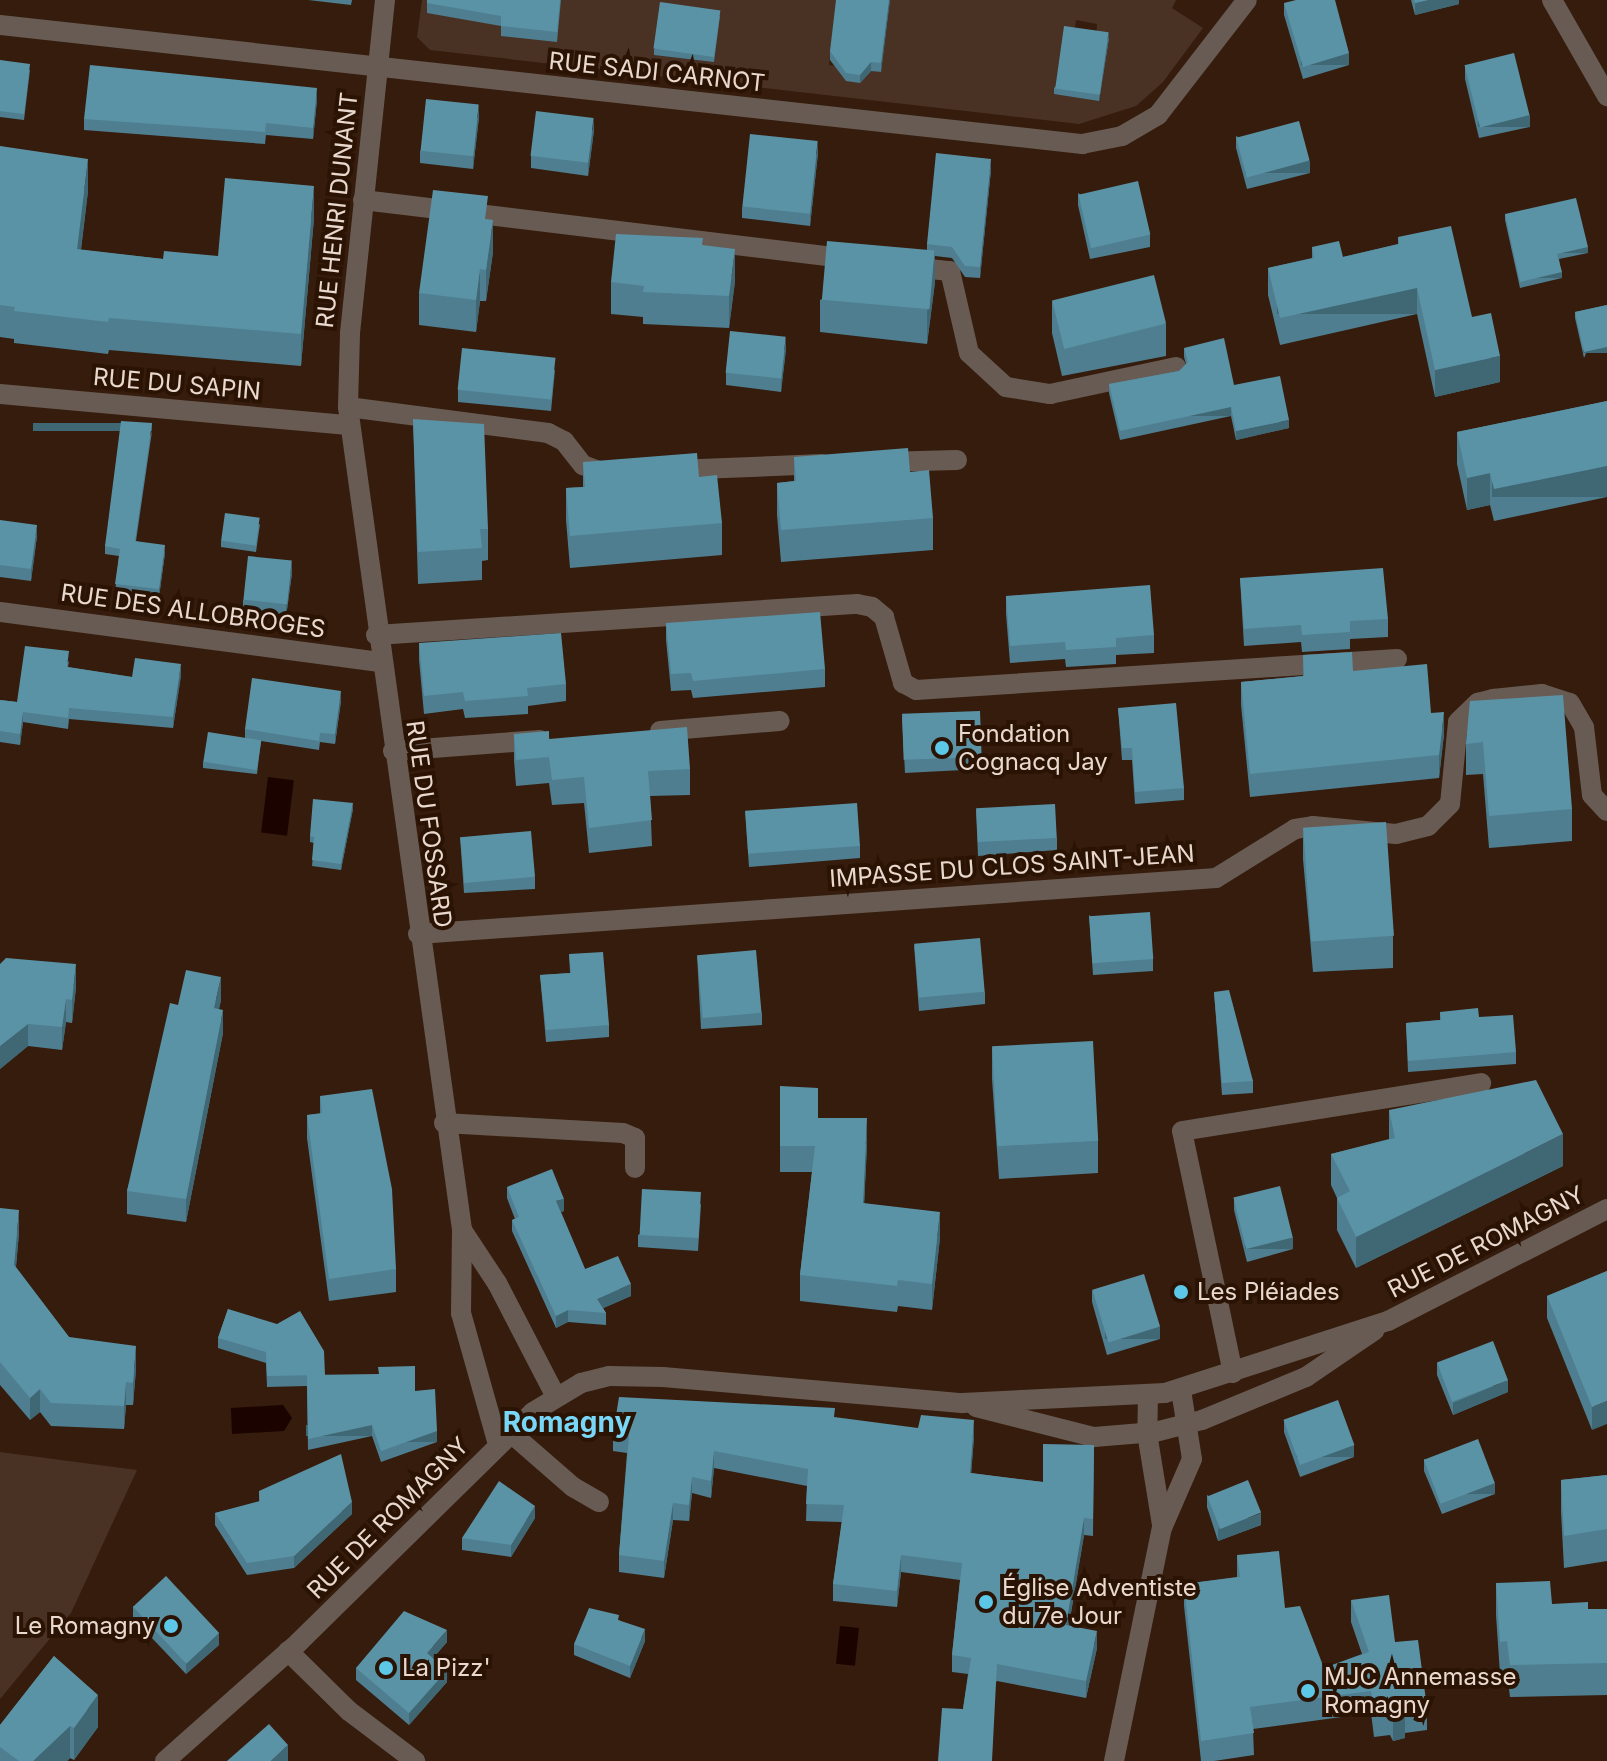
<!DOCTYPE html>
<meta charset="utf-8">
<style>
body{margin:0}
#map{position:relative;width:1607px;height:1761px;overflow:hidden;background:#351c0c;font-family:Inter,sans-serif}
div>[style]{position:absolute}
.green>*{inset:0;background:#493224}
.water>*{inset:0;background:#1b0300;transform-origin:0 0}
.minor>*{height:20px;margin:-10px;padding:0 10px;transform-origin:10px;border-radius:10px;background:#685b53}
.wall>*{inset:0;background:#4e7e8f}
.shaded-wall>*{inset:0;background:#406774;transform-origin:0 0}
.building>*{inset:0;background:#5b93a6;transform-origin:0 0}
.dots>*{width:22px;height:22px;translate:-50% -50%;box-sizing:border-box;border:4px solid #2b1304;border-radius:50%}
span{translate:-50% -50%;white-space:nowrap;text-align:center;line-height:1.15;-webkit-text-stroke:8px #2b1304;paint-order:stroke}
.street-label{font-size:24px;color:#e9d8ce}
.poi-label{font-size:24px;color:#e9d8ce}
.left{translate:0 -50%;text-align:left}
.right{translate:-100% -50%;text-align:right}
.quarter-label{font-size:28px;color:#78d7f6;font-weight:700}
</style>
<div id="map">
<div class="green">
<i style="clip-path:polygon(evenodd,422px 0,504px 0,556px 42px,561px 0,837px 0,829px 65px,881px 72px,890px 0,1176px 0,1172px 8px,1203px 28px,1163px 82px,1136px 106px,1079px 124px,430px 50px,417px 37px,422px 0,660px 8px,720px 15px,654px 55px,660px 8px,422px 0,1076px 20px,1097px 24px,1096px 36px,1074px 33px,1076px 20px)"></i>
<i style="clip-path:polygon(0 1452px,137px 1470px,71px 1613px,0 1699px)"></i>
</div>
<div class="water">
<i style="left:268px;top:777px;width:26px;height:56px;rotate:7deg"></i>
<i style="clip-path:polygon(283px 1405px,292px 1418px,284px 1431px,232px 1434px,231px 1408px)"></i>
<i style="left:840px;top:1626px;width:19px;height:38px;rotate:6deg"></i>
</div>
<div class="minor">
<i style="left:385px;top:0;width:336px;rotate:96deg"></i>
<i style="left:350px;top:334px;width:73px;rotate:91.6deg"></i>
<i style="left:348px;top:407px;width:831px;rotate:82.11deg"></i>
<i style="left:462px;top:1230px;width:83px;rotate:90.7deg"></i>
<i style="left:461px;top:1313px;width:137px;rotate:74.3deg"></i>
<i style="left:1552px;top:0;width:111px;rotate:60.2deg"></i>
<i style="left:0;top:25px;width:1089px;rotate:6.28deg"></i>
<i style="left:1082px;top:144px;width:41px;rotate:-11.3deg"></i>
<i style="left:1122px;top:136px;width:42px;rotate:-30.3deg"></i>
<i style="left:1158px;top:115px;width:145px;rotate:-52.3deg"></i>
<i style="left:363px;top:200px;width:492px;rotate:6.9deg"></i>
<i style="left:911px;top:267px;width:39px;rotate:6deg"></i>
<i style="left:950px;top:271px;width:84px;rotate:77deg"></i>
<i style="left:969px;top:353px;width:50px;rotate:42.6deg"></i>
<i style="left:1006px;top:387px;width:45px;rotate:9deg"></i>
<i style="left:1050px;top:394px;width:129px;rotate:-12.1deg"></i>
<i style="left:0;top:394px;width:350px;rotate:5.1deg"></i>
<i style="left:348px;top:407px;width:202px;rotate:7.4deg"></i>
<i style="left:548px;top:433px;width:18px;rotate:27deg"></i>
<i style="left:564px;top:441px;width:31px;rotate:52deg"></i>
<i style="left:583px;top:465px;width:25px;rotate:21deg"></i>
<i style="left:882px;top:462px;width:75px;rotate:-1.5deg"></i>
<i style="left:674px;top:470px;width:148px;rotate:-2.3deg"></i>
<i style="left:0;top:612px;width:383px;rotate:7.5deg"></i>
<i style="left:376px;top:635px;width:482px;rotate:-3.7deg"></i>
<i style="left:857px;top:604px;width:15px;rotate:11deg"></i>
<i style="left:872px;top:607px;width:16px;rotate:40deg"></i>
<i style="left:884px;top:617px;width:69px;rotate:73.9deg"></i>
<i style="left:903px;top:683px;width:15px;rotate:28deg"></i>
<i style="left:916px;top:690px;width:482px;rotate:-3.7deg"></i>
<i style="left:660px;top:731px;width:120px;rotate:-4.8deg"></i>
<i style="left:393px;top:751px;width:147px;rotate:-4.3deg"></i>
<i style="left:418px;top:934px;width:800px;rotate:-4.01deg"></i>
<i style="left:1216px;top:878px;width:93px;rotate:-31.8deg"></i>
<i style="left:1295px;top:829px;width:18px;rotate:-9deg"></i>
<i style="left:1313px;top:826px;width:83px;rotate:5.5deg"></i>
<i style="left:1396px;top:834px;width:33px;rotate:-14deg"></i>
<i style="left:1428px;top:826px;width:31px;rotate:-45deg"></i>
<i style="left:1450px;top:804px;width:82px;rotate:-84.4deg"></i>
<i style="left:1458px;top:722px;width:28px;rotate:-44deg"></i>
<i style="left:1478px;top:703px;width:16px;rotate:-15deg"></i>
<i style="left:1493px;top:699px;width:49px;rotate:-5.8deg"></i>
<i style="left:1542px;top:694px;width:29px;rotate:18deg"></i>
<i style="left:1570px;top:703px;width:28px;rotate:60deg"></i>
<i style="left:1584px;top:727px;width:68px;rotate:83.3deg"></i>
<i style="left:1592px;top:795px;width:22px;rotate:47deg"></i>
<i style="left:444px;top:1123px;width:179px;rotate:3.2deg"></i>
<i style="left:623px;top:1133px;width:13px;rotate:23deg"></i>
<i style="left:635px;top:1138px;width:30px;rotate:90deg"></i>
<i style="left:462px;top:1230px;width:64px;rotate:56.6deg"></i>
<i style="left:497px;top:1283px;width:126px;rotate:62.6deg"></i>
<i style="left:1233px;top:1373px;width:247px;rotate:-101.9deg"></i>
<i style="left:1182px;top:1131px;width:303px;rotate:-9.1deg"></i>
<i style="left:1148px;top:1394px;width:39px;rotate:91deg"></i>
<i style="left:1147px;top:1433px;width:93px;rotate:80.7deg"></i>
<i style="left:976px;top:1407px;width:122px;rotate:14.3deg"></i>
<i style="left:1094px;top:1437px;width:61px;rotate:-4.7deg"></i>
<i style="left:1155px;top:1432px;width:49px;rotate:-14.3deg"></i>
<i style="left:1202px;top:1420px;width:113px;rotate:-22.5deg"></i>
<i style="left:1306px;top:1377px;width:83px;rotate:-34.3deg"></i>
<i style="left:511px;top:1433px;width:82px;rotate:41.1deg"></i>
<i style="left:573px;top:1487px;width:30px;rotate:30deg"></i>
<i style="left:288px;top:1651px;width:86px;rotate:44.5deg"></i>
<i style="left:349px;top:1711px;width:83px;rotate:37.1deg"></i>
<i style="left:165px;top:1761px;width:179px;rotate:-41.6deg"></i>
<i style="left:299px;top:1642px;width:328px;rotate:-44.5deg"></i>
<i style="left:533px;top:1412px;width:56px;rotate:-31.1deg"></i>
<i style="left:581px;top:1383px;width:29px;rotate:-14deg"></i>
<i style="left:609px;top:1376px;width:54px;rotate:1.1deg"></i>
<i style="left:663px;top:1377px;width:300px;rotate:5deg"></i>
<i style="left:962px;top:1403px;width:203px;rotate:-2.8deg"></i>
<i style="left:1165px;top:1393px;width:234px;rotate:-17.9deg"></i>
<i style="left:1388px;top:1321px;width:246px;rotate:-27.1deg"></i>
<i style="left:1114px;top:1761px;width:238px;rotate:-78.4deg"></i>
<i style="left:1162px;top:1528px;width:75px;rotate:-66.5deg"></i>
<i style="left:1192px;top:1459px;width:70px;rotate:-99.1deg"></i>
</div>
<div class="wall">
<i style="clip-path:polygon(308px 0,352px 0,351px 5px)"></i>
<i style="clip-path:polygon(427px 0,561px 0,557px 42px,501px 36px,501px 26px,427px 13px)"></i>
<i style="clip-path:polygon(890px 0,881px 72px,871px 71px,860px 83px,846px 81px,830px 60px,830px 51px)"></i>
<i style="clip-path:polygon(1411px 0,1459px 0,1459px 4px,1415px 15px)"></i>
<i style="clip-path:polygon(1284px 3px,1349px 65px,1303px 79px,1284px 15px)"></i>
<i style="clip-path:polygon(720px 16px,714px 62px,654px 55px,654px 49px)"></i>
<i style="clip-path:polygon(1109px 38px,1099px 101px,1054px 94px,1054px 88px)"></i>
<i style="clip-path:polygon(0 60px,30px 70px,24px 120px,0 117px)"></i>
<i style="clip-path:polygon(1465px 67px,1530px 127px,1479px 138px,1465px 79px)"></i>
<i style="clip-path:polygon(317px 100px,313px 139px,266px 135px,265px 144px,84px 130px,84px 119px)"></i>
<i style="clip-path:polygon(479px 117px,473px 169px,420px 163px,420px 151px)"></i>
<i style="clip-path:polygon(594px 130px,588px 176px,531px 168px,531px 156px)"></i>
<i style="clip-path:polygon(1236px 136px,1310px 173px,1247px 189px,1236px 148px)"></i>
<i style="clip-path:polygon(0 146px,88px 191px,81px 250px,163px 259px,218px 256px,314px 218px,301px 366px,109px 350px,108px 354px,14px 343px,14px 339px,0 337px)"></i>
<i style="clip-path:polygon(818px 153px,810px 226px,742px 218px,742px 207px)"></i>
<i style="clip-path:polygon(991px 170px,980px 278px,965px 277px,952px 258px,935px 256px,935px 282px,927px 344px,820px 332px,820px 300px,927px 250px,927px 244px)"></i>
<i style="clip-path:polygon(1078px 193px,1150px 235px,1150px 247px,1090px 259px,1078px 205px)"></i>
<i style="clip-path:polygon(1505px 214px,1588px 253px,1559px 259px,1562px 278px,1520px 288px,1505px 220px)"></i>
<i style="clip-path:polygon(488px 219px,493px 252px,486px 301px,480px 301px,476px 332px,419px 325px,419px 293px)"></i>
<i style="clip-path:polygon(1398px 237px,1472px 317px,1500px 382px,1435px 397px,1417px 314px,1280px 345px,1268px 295px,1268px 268px,1312px 258px,1312px 247px,1343px 257px,1398px 244px)"></i>
<i style="clip-path:polygon(703px 245px,735px 281px,729px 328px,643px 324px,643px 317px,611px 314px,611px 282px)"></i>
<i style="clip-path:polygon(1052px 301px,1166px 324px,1166px 356px,1062px 376px,1052px 333px)"></i>
<i style="clip-path:polygon(1607px 305px,1584px 358px,1575px 318px,1575px 312px)"></i>
<i style="clip-path:polygon(1184px 348px,1234px 385px,1289px 428px,1236px 440px,1231px 416px,1120px 440px,1109px 393px,1109px 384px,1179px 371px,1186px 364px,1184px 357px)"></i>
<i style="clip-path:polygon(786px 349px,781px 392px,726px 385px,726px 373px)"></i>
<i style="clip-path:polygon(555px 370px,551px 411px,458px 402px,458px 390px)"></i>
<i style="clip-path:polygon(1607px 401px,1607px 497px,1494px 521px,1490px 505px,1467px 510px,1457px 464px,1457px 432px)"></i>
<i style="clip-path:polygon(413px 419px,488px 529px,488px 560px,482px 561px,482px 580px,418px 584px)"></i>
<i style="clip-path:polygon(152px 431px,136px 541px,165px 553px,159px 597px,115px 592px,119px 556px,105px 554px,105px 546px)"></i>
<i style="clip-path:polygon(794px 457px,910px 472px,933px 518px,933px 550px,781px 562px,777px 515px,777px 483px,794px 481px)"></i>
<i style="clip-path:polygon(583px 462px,699px 477px,722px 523px,722px 555px,570px 568px,566px 520px,566px 488px,583px 487px)"></i>
<i style="clip-path:polygon(0 520px,37px 536px,31px 581px,0 577px)"></i>
<i style="clip-path:polygon(260px 524px,256px 552px,221px 547px,221px 541px)"></i>
<i style="clip-path:polygon(292px 573px,286px 617px,243px 612px,243px 600px)"></i>
<i style="clip-path:polygon(1240px 578px,1388px 619px,1388px 637px,1350px 639px,1350px 649px,1302px 652px,1301px 642px,1244px 646px)"></i>
<i style="clip-path:polygon(1006px 596px,1154px 635px,1154px 653px,1116px 655px,1116px 664px,1066px 667px,1065px 659px,1010px 663px,1006px 614px)"></i>
<i style="clip-path:polygon(666px 623px,825px 669px,825px 687px,693px 698px,691px 690px,671px 691px,666px 640px)"></i>
<i style="clip-path:polygon(419px 643px,566px 684px,566px 701px,528px 706px,528px 714px,465px 718px,463px 709px,424px 714px,419px 660px)"></i>
<i style="clip-path:polygon(1303px 655px,1353px 671px,1431px 713px,1444px 734px,1439px 778px,1250px 797px,1241px 705px,1241px 682px,1303px 676px)"></i>
<i style="clip-path:polygon(69px 661px,68px 667px,132px 677px,181px 675px,173px 728px,69px 719px,68px 729px,23px 722px,20px 745px,0 742px,0 700px,17px 702px)"></i>
<i style="clip-path:polygon(341px 701px,335px 744px,320px 742px,319px 750px,261px 741px,257px 774px,203px 768px,203px 762px,245px 738px,245px 729px)"></i>
<i style="clip-path:polygon(1470px 701px,1572px 809px,1572px 841px,1489px 848px,1483px 774px,1466px 775px,1466px 744px)"></i>
<i style="clip-path:polygon(1118px 708px,1184px 788px,1184px 800px,1135px 804px,1132px 760px,1122px 760px)"></i>
<i style="clip-path:polygon(902px 717px,982px 757px,982px 769px,905px 773px)"></i>
<i style="clip-path:polygon(514px 734px,549px 739px,690px 769px,690px 795px,650px 796px,652px 846px,589px 853px,584px 803px,552px 805px,549px 783px,516px 786px,514px 760px)"></i>
<i style="clip-path:polygon(353px 809px,341px 870px,312px 866px,314px 843px,310px 842px,310px 836px)"></i>
<i style="clip-path:polygon(976px 810px,1057px 838px,1057px 850px,978px 856px)"></i>
<i style="clip-path:polygon(745px 811px,860px 846px,860px 858px,749px 867px)"></i>
<i style="clip-path:polygon(1303px 827px,1393px 936px,1393px 968px,1313px 972px,1303px 859px)"></i>
<i style="clip-path:polygon(460px 837px,535px 877px,535px 889px,464px 893px)"></i>
<i style="clip-path:polygon(1089px 915px,1153px 959px,1153px 971px,1093px 975px)"></i>
<i style="clip-path:polygon(914px 945px,985px 992px,985px 1004px,919px 1011px)"></i>
<i style="clip-path:polygon(569px 954px,609px 1025px,609px 1037px,546px 1042px,540px 975px,570px 973px)"></i>
<i style="clip-path:polygon(697px 955px,762px 1013px,762px 1025px,701px 1029px)"></i>
<i style="clip-path:polygon(0 964px,76px 987px,72px 1023px,66px 1022px,62px 1050px,28px 1046px,0 1069px)"></i>
<i style="clip-path:polygon(1214px 992px,1253px 1081px,1253px 1093px,1222px 1095px)"></i>
<i style="clip-path:polygon(221px 1000px,219px 1009px,223px 1033px,186px 1222px,127px 1214px,127px 1191px,178px 1005px)"></i>
<i style="clip-path:polygon(1440px 1012px,1516px 1052px,1516px 1064px,1408px 1072px,1406px 1023px,1440px 1020px)"></i>
<i style="clip-path:polygon(992px 1047px,1098px 1141px,1098px 1173px,999px 1179px,992px 1079px)"></i>
<i style="clip-path:polygon(780px 1086px,818px 1118px,867px 1145px,864px 1203px,940px 1238px,932px 1310px,898px 1306px,897px 1312px,800px 1301px,800px 1275px,812px 1172px,780px 1172px)"></i>
<i style="clip-path:polygon(320px 1096px,396px 1269px,396px 1292px,329px 1301px,307px 1138px,307px 1115px,320px 1114px)"></i>
<i style="clip-path:polygon(1389px 1110px,1563px 1166px,1356px 1268px,1337px 1230px,1337px 1198px,1331px 1185px,1331px 1154px,1389px 1139px)"></i>
<i style="clip-path:polygon(507px 1187px,564px 1211px,561px 1212px,585px 1269px,631px 1296px,603px 1308px,606px 1313px,606px 1325px,568px 1322px,556px 1328px,512px 1231px,512px 1220px,515px 1219px,507px 1198px)"></i>
<i style="clip-path:polygon(1234px 1198px,1293px 1249px,1247px 1262px,1234px 1210px)"></i>
<i style="clip-path:polygon(701px 1204px,698px 1251px,638px 1247px,638px 1235px)"></i>
<i style="clip-path:polygon(0 1208px,19px 1233px,16px 1267px,69px 1337px,136px 1369px,133px 1405px,126px 1405px,124px 1429px,51px 1426px,40px 1412px,30px 1420px,0 1385px)"></i>
<i style="clip-path:polygon(1607px 1271px,1592px 1430px,1547px 1318px,1547px 1296px)"></i>
<i style="clip-path:polygon(1092px 1290px,1160px 1339px,1107px 1355px,1092px 1302px)"></i>
<i style="clip-path:polygon(228px 1309px,325px 1375px,415px 1391px,437px 1442px,381px 1462px,372px 1436px,308px 1450px,307px 1386px,267px 1387px,266px 1363px,218px 1348px,218px 1338px)"></i>
<i style="clip-path:polygon(1437px 1363px,1508px 1392px,1453px 1415px,1437px 1375px)"></i>
<i style="clip-path:polygon(835px 1418px,974px 1437px,971px 1473px,1043px 1482px,1094px 1445px,1093px 1536px,1084px 1535px,1069px 1625px,1097px 1648px,1086px 1698px,997px 1681px,963px 1709px,968px 1674px,952px 1672px,952px 1655px,960px 1580px,901px 1572px,897px 1607px,833px 1601px,833px 1584px,842px 1522px,806px 1521px,807px 1486px,714px 1468px,711px 1498px,692px 1493px,689px 1521px,673px 1520px,664px 1578px,619px 1572px,619px 1555px,627px 1453px,613px 1451px,613px 1434px)"></i>
<i style="clip-path:polygon(1284px 1420px,1354px 1457px,1300px 1477px,1284px 1432px)"></i>
<i style="clip-path:polygon(1424px 1459px,1495px 1494px,1442px 1514px,1424px 1471px)"></i>
<i style="clip-path:polygon(1607px 1475px,1607px 1561px,1564px 1568px,1561px 1512px,1561px 1480px)"></i>
<i style="clip-path:polygon(259px 1491px,352px 1514px,294px 1568px,247px 1575px,215px 1525px,215px 1513px,259px 1502px)"></i>
<i style="clip-path:polygon(1207px 1495px,1261px 1525px,1218px 1541px,1207px 1507px)"></i>
<i style="clip-path:polygon(535px 1518px,511px 1557px,462px 1550px,462px 1538px)"></i>
<i style="clip-path:polygon(1237px 1555px,1285px 1608px,1324px 1668px,1362px 1654px,1351px 1622px,1351px 1600px,1395px 1642px,1427px 1708px,1427px 1730px,1405px 1733px,1405px 1738px,1393px 1741px,1390px 1735px,1374px 1737px,1371px 1713px,1253px 1729px,1254px 1755px,1214px 1761px,1201px 1761px,1184px 1606px,1184px 1584px,1237px 1577px)"></i>
<i style="clip-path:polygon(1496px 1583px,1552px 1604px,1588px 1609px,1607px 1609px,1607px 1695px,1510px 1697px,1507px 1673px,1500px 1674px,1496px 1615px)"></i>
<i style="clip-path:polygon(133px 1606px,219px 1645px,186px 1674px,133px 1618px)"></i>
<i style="clip-path:polygon(619px 1620px,645px 1641px,630px 1678px,574px 1655px,574px 1644px)"></i>
<i style="clip-path:polygon(447px 1642px,433px 1658px,447px 1682px,409px 1725px,356px 1680px,356px 1668px)"></i>
<i style="clip-path:polygon(54px 1656px,98px 1727px,74px 1760px,70px 1758px,67px 1761px,0 1761px,0 1725px)"></i>
</div>
<div class="shaded-wall">
<i style="clip-path:polygon(889px 0,890px 0,881px 72px,881px 63px)"></i>
<i style="clip-path:polygon(1428px 0,1459px 0,1459px 4px,1415px 15px,1415px 3px)"></i>
<i style="clip-path:polygon(1109px 32px,1109px 38px,1099px 101px,1099px 95px)"></i>
<i style="left:1349px;top:53px;width:12px;height:48px;rotate:90deg"></i>
<i style="clip-path:polygon(871px 62px,871px 71px,860px 83px,860px 75px)"></i>
<i style="clip-path:polygon(317px 88px,317px 100px,313px 139px,313px 128px)"></i>
<i style="clip-path:polygon(479px 105px,479px 117px,473px 169px,473px 157px)"></i>
<i style="left:1530px;top:115px;width:12px;height:52px;rotate:90deg"></i>
<i style="clip-path:polygon(594px 118px,594px 130px,588px 176px,588px 164px)"></i>
<i style="clip-path:polygon(818px 141px,818px 153px,810px 226px,810px 214px)"></i>
<i style="clip-path:polygon(88px 159px,88px 191px,77px 281px,77px 249px)"></i>
<i style="clip-path:polygon(991px 159px,991px 170px,980px 278px,980px 267px)"></i>
<i style="left:1310px;top:161px;width:12px;height:65px;rotate:90deg"></i>
<i style="clip-path:polygon(314px 186px,314px 218px,301px 366px,301px 334px)"></i>
<i style="clip-path:polygon(493px 220px,493px 252px,486px 301px,486px 270px)"></i>
<i style="left:1588px;top:247px;width:6px;height:32px;rotate:90deg"></i>
<i style="clip-path:polygon(735px 249px,735px 281px,729px 328px,729px 296px)"></i>
<i style="clip-path:polygon(935px 250px,935px 282px,927px 344px,927px 313px)"></i>
<i style="clip-path:polygon(480px 269px,480px 301px,476px 332px,476px 300px)"></i>
<i style="left:1562px;top:272px;width:6px;height:43px;rotate:90deg"></i>
<i style="left:1417px;top:288px;width:26px;height:140px;rotate:90deg"></i>
<i style="clip-path:polygon(786px 337px,786px 349px,781px 392px,781px 380px)"></i>
<i style="left:1607px;top:347px;width:6px;height:24px;rotate:90deg"></i>
<i style="clip-path:polygon(1500px 356px,1500px 382px,1435px 397px,1435px 370px)"></i>
<i style="left:1231px;top:407px;width:9px;height:114px;rotate:90deg"></i>
<i style="clip-path:polygon(1289px 420px,1289px 428px,1236px 440px,1236px 431px)"></i>
<i style="left:152px;top:423px;width:8px;height:119px;rotate:90deg"></i>
<i style="left:1607px;top:466px;width:31px;height:115px;rotate:90deg"></i>
<i style="clip-path:polygon(1490px 473px,1490px 505px,1467px 510px,1467px 478px)"></i>
<i style="clip-path:polygon(37px 525px,37px 536px,31px 581px,31px 569px)"></i>
<i style="clip-path:polygon(165px 545px,165px 553px,159px 597px,159px 589px)"></i>
<i style="clip-path:polygon(292px 561px,292px 573px,286px 617px,286px 606px)"></i>
<i style="clip-path:polygon(181px 664px,181px 675px,173px 728px,173px 717px)"></i>
<i style="clip-path:polygon(341px 691px,341px 701px,335px 744px,335px 734px)"></i>
<i style="clip-path:polygon(23px 712px,23px 722px,20px 745px,20px 734px)"></i>
<i style="clip-path:polygon(1444px 712px,1444px 734px,1439px 778px,1439px 755px)"></i>
<i style="clip-path:polygon(353px 803px,353px 809px,341px 870px,341px 864px)"></i>
<i style="clip-path:polygon(76px 964px,76px 987px,72px 1023px,72px 1000px)"></i>
<i style="clip-path:polygon(221px 977px,221px 1000px,214px 1031px,214px 1008px)"></i>
<i style="clip-path:polygon(66px 999px,66px 1022px,62px 1050px,62px 1027px)"></i>
<i style="clip-path:polygon(223px 1010px,223px 1033px,186px 1222px,186px 1199px)"></i>
<i style="clip-path:polygon(28px 1024px,28px 1046px,0 1069px,0 1046px)"></i>
<i style="clip-path:polygon(867px 1118px,867px 1145px,863px 1230px,863px 1203px)"></i>
<i style="clip-path:polygon(1563px 1134px,1563px 1166px,1356px 1268px,1356px 1237px)"></i>
<i style="clip-path:polygon(564px 1199px,564px 1211px,556px 1213px,556px 1201px)"></i>
<i style="clip-path:polygon(19px 1210px,19px 1233px,14px 1287px,14px 1265px)"></i>
<i style="clip-path:polygon(940px 1212px,940px 1238px,932px 1310px,932px 1284px)"></i>
<i style="left:1293px;top:1237px;width:12px;height:48px;rotate:90deg"></i>
<i style="clip-path:polygon(631px 1284px,631px 1296px,597px 1311px,597px 1299px)"></i>
<i style="clip-path:polygon(568px 1310px,568px 1322px,556px 1328px,556px 1316px)"></i>
<i style="left:1160px;top:1327px;width:12px;height:55px;rotate:90deg"></i>
<i style="clip-path:polygon(136px 1346px,136px 1369px,133px 1405px,133px 1383px)"></i>
<i style="clip-path:polygon(1508px 1380px,1508px 1392px,1453px 1415px,1453px 1403px)"></i>
<i style="clip-path:polygon(126px 1382px,126px 1405px,124px 1429px,124px 1406px)"></i>
<i style="clip-path:polygon(40px 1389px,40px 1412px,30px 1420px,30px 1398px)"></i>
<i style="clip-path:polygon(1607px 1401px,1607px 1424px,1592px 1430px,1592px 1407px)"></i>
<i style="clip-path:polygon(974px 1420px,974px 1437px,970px 1490px,970px 1473px)"></i>
<i style="left:372px;top:1425px;width:11px;height:66px;rotate:90deg"></i>
<i style="left:437px;top:1431px;width:11px;height:59px;rotate:90deg"></i>
<i style="left:1354px;top:1445px;width:12px;height:58px;rotate:90deg"></i>
<i style="clip-path:polygon(714px 1451px,714px 1468px,711px 1498px,711px 1481px)"></i>
<i style="clip-path:polygon(692px 1477px,692px 1493px,689px 1521px,689px 1505px)"></i>
<i style="left:1495px;top:1483px;width:11px;height:57px;rotate:90deg"></i>
<i style="clip-path:polygon(352px 1502px,352px 1514px,294px 1568px,294px 1556px)"></i>
<i style="clip-path:polygon(673px 1503px,673px 1520px,664px 1578px,664px 1561px)"></i>
<i style="clip-path:polygon(535px 1506px,535px 1518px,511px 1557px,511px 1545px)"></i>
<i style="clip-path:polygon(1261px 1513px,1261px 1525px,1218px 1541px,1218px 1529px)"></i>
<i style="clip-path:polygon(1084px 1518px,1084px 1535px,1066px 1642px,1066px 1625px)"></i>
<i style="clip-path:polygon(901px 1555px,901px 1572px,897px 1607px,897px 1591px)"></i>
<i style="clip-path:polygon(645px 1629px,645px 1641px,630px 1678px,630px 1666px)"></i>
<i style="clip-path:polygon(447px 1630px,447px 1642px,427px 1665px,427px 1653px)"></i>
<i style="clip-path:polygon(1097px 1631px,1097px 1648px,1086px 1698px,1086px 1681px)"></i>
<i style="clip-path:polygon(219px 1633px,219px 1645px,186px 1674px,186px 1663px)"></i>
<i style="clip-path:polygon(447px 1670px,447px 1682px,409px 1725px,409px 1713px)"></i>
<i style="clip-path:polygon(98px 1695px,98px 1727px,74px 1760px,74px 1728px)"></i>
<i style="clip-path:polygon(1405px 1716px,1405px 1738px,1393px 1741px,1393px 1719px)"></i>
<i style="clip-path:polygon(70px 1726px,70px 1758px,67px 1761px,33px 1761px)"></i>
<i style="clip-path:polygon(288px 1745px,288px 1761px,271px 1761px)"></i>
</div>
<div class="building">
<i style="clip-path:polygon(427px 0,560px 0,557px 32px,501px 26px,501px 16px,427px 3px)"></i>
<i style="clip-path:polygon(836px 0,889px 0,881px 63px,871px 62px,860px 75px,846px 73px,830px 51px)"></i>
<i style="clip-path:polygon(1296px 0,1335px 0,1349px 53px,1303px 67px,1284px 3px)"></i>
<i style="clip-path:polygon(1414px 0,1428px 0,1415px 3px)"></i>
<i style="left:660px;top:2px;width:61px;height:47px;rotate:8deg"></i>
<i style="left:1064px;top:26px;width:45px;height:63px;rotate:8deg"></i>
<i style="left:1514px;top:53px;width:64px;height:51px;rotate:76deg"></i>
<i style="clip-path:polygon(0 60px,30px 64px,24px 114px,0 111px)"></i>
<i style="clip-path:polygon(90px 65px,317px 88px,313px 128px,266px 123px,265px 132px,84px 119px)"></i>
<i style="left:426px;top:99px;width:53px;height:52px;rotate:6deg"></i>
<i style="left:536px;top:111px;width:58px;height:45px;rotate:7deg"></i>
<i style="left:1299px;top:121px;width:41px;height:65px;rotate:75deg"></i>
<i style="left:750px;top:134px;width:68px;height:73px;rotate:6deg"></i>
<i style="clip-path:polygon(0 146px,88px 159px,77px 249px,163px 259px,164px 251px,218px 256px,225px 178px,314px 186px,301px 334px,109px 318px,108px 322px,14px 311px,15px 307px,0 305px)"></i>
<i style="clip-path:polygon(936px 153px,991px 159px,980px 267px,965px 266px,952px 247px,927px 244px)"></i>
<i style="left:1138px;top:181px;width:55px;height:61px;rotate:77deg"></i>
<i style="clip-path:polygon(433px 190px,488px 196px,485px 219px,493px 220px,486px 270px,480px 269px,476px 300px,419px 293px)"></i>
<i style="clip-path:polygon(1576px 198px,1588px 247px,1557px 254px,1562px 272px,1520px 282px,1505px 214px)"></i>
<i style="clip-path:polygon(1451px 226px,1472px 317px,1491px 313px,1500px 356px,1435px 370px,1417px 288px,1280px 318px,1268px 268px,1314px 258px,1312px 247px,1339px 241px,1343px 257px,1399px 244px,1398px 237px)"></i>
<i style="clip-path:polygon(616px 234px,703px 238px,702px 245px,735px 249px,729px 296px,643px 292px,644px 286px,611px 282px)"></i>
<i style="left:827px;top:241px;width:108px;height:59px;rotate:5deg"></i>
<i style="left:1154px;top:275px;width:50px;height:105px;rotate:76deg"></i>
<i style="clip-path:polygon(1607px 305px,1607px 347px,1584px 352px,1575px 312px)"></i>
<i style="left:730px;top:331px;width:56px;height:42px;rotate:6deg"></i>
<i style="clip-path:polygon(1224px 338px,1234px 385px,1280px 376px,1289px 420px,1236px 431px,1231px 407px,1120px 431px,1109px 384px,1179px 371px,1188px 362px,1184px 348px)"></i>
<i style="left:462px;top:348px;width:94px;height:42px;rotate:6deg"></i>
<i style="clip-path:polygon(1607px 401px,1607px 466px,1494px 489px,1490px 473px,1467px 478px,1457px 432px)"></i>
<i style="clip-path:polygon(413px 419px,484px 424px,488px 529px,480px 529px,482px 548px,418px 552px)"></i>
<i style="clip-path:polygon(121px 421px,152px 423px,135px 541px,165px 545px,159px 589px,115px 584px,120px 549px,105px 546px)"></i>
<i style="clip-path:polygon(908px 448px,910px 472px,929px 470px,933px 518px,781px 530px,777px 483px,796px 481px,794px 457px)"></i>
<i style="clip-path:polygon(697px 453px,699px 477px,717px 475px,722px 523px,570px 536px,566px 488px,585px 487px,583px 462px)"></i>
<i style="left:225px;top:513px;width:35px;height:28px;rotate:8deg"></i>
<i style="clip-path:polygon(0 520px,37px 525px,31px 569px,0 565px)"></i>
<i style="left:248px;top:556px;width:44px;height:44px;rotate:6deg"></i>
<i style="clip-path:polygon(1383px 568px,1388px 619px,1350px 621px,1350px 632px,1302px 635px,1301px 625px,1244px 629px,1240px 578px)"></i>
<i style="clip-path:polygon(1150px 585px,1154px 635px,1116px 638px,1116px 647px,1066px 650px,1065px 642px,1010px 646px,1006px 596px)"></i>
<i style="clip-path:polygon(820px 612px,825px 669px,693px 681px,691px 673px,671px 674px,666px 623px)"></i>
<i style="clip-path:polygon(561px 633px,566px 684px,527px 688px,528px 696px,465px 701px,463px 692px,424px 696px,419px 643px)"></i>
<i style="clip-path:polygon(25px 646px,69px 651px,67px 667px,132px 677px,135px 658px,181px 664px,173px 717px,69px 708px,68px 718px,23px 712px,20px 734px,0 731px,0 700px,17px 702px)"></i>
<i style="clip-path:polygon(1352px 652px,1353px 671px,1427px 664px,1431px 713px,1444px 712px,1439px 755px,1250px 774px,1241px 682px,1304px 676px,1303px 655px)"></i>
<i style="clip-path:polygon(252px 678px,341px 691px,335px 734px,320px 733px,319px 741px,245px 729px)"></i>
<i style="clip-path:polygon(1563px 695px,1572px 809px,1489px 816px,1483px 742px,1466px 744px,1470px 701px)"></i>
<i style="clip-path:polygon(1176px 703px,1184px 788px,1135px 792px,1132px 748px,1122px 748px,1118px 708px)"></i>
<i style="left:980px;top:711px;width:46px;height:78px;rotate:88deg"></i>
<i style="clip-path:polygon(687px 727px,690px 769px,648px 771px,652px 820px,589px 828px,584px 777px,552px 780px,549px 757px,516px 760px,514px 734px,549px 731px,549px 739px)"></i>
<i style="left:208px;top:732px;width:54px;height:30px;rotate:9deg"></i>
<i style="clip-path:polygon(313px 799px,353px 803px,341px 864px,312px 860px,314px 837px,310px 836px)"></i>
<i style="left:857px;top:803px;width:43px;height:112px;rotate:86deg"></i>
<i style="left:1055px;top:804px;width:34px;height:79px;rotate:87deg"></i>
<i style="left:1386px;top:822px;width:114px;height:83px;rotate:86deg"></i>
<i style="left:531px;top:831px;width:46px;height:71px;rotate:85deg"></i>
<i style="left:1150px;top:912px;width:47px;height:61px;rotate:86deg"></i>
<i style="left:980px;top:938px;width:54px;height:66px;rotate:85deg"></i>
<i style="left:756px;top:950px;width:63px;height:59px;rotate:85deg"></i>
<i style="clip-path:polygon(603px 952px,609px 1025px,546px 1030px,540px 975px,571px 973px,569px 954px)"></i>
<i style="clip-path:polygon(6px 958px,76px 964px,72px 1000px,66px 999px,62px 1027px,28px 1024px,0 1046px,0 964px)"></i>
<i style="clip-path:polygon(186px 970px,221px 977px,214px 1008px,223px 1010px,186px 1199px,127px 1191px,170px 1003px,178px 1005px)"></i>
<i style="clip-path:polygon(1229px 990px,1253px 1081px,1222px 1083px,1214px 992px)"></i>
<i style="clip-path:polygon(1478px 1008px,1479px 1017px,1513px 1015px,1516px 1052px,1408px 1061px,1406px 1023px,1441px 1020px,1440px 1012px)"></i>
<i style="left:1093px;top:1041px;width:100px;height:101px;rotate:87deg"></i>
<i style="clip-path:polygon(1536px 1080px,1563px 1134px,1356px 1237px,1337px 1198px,1350px 1191px,1331px 1154px,1395px 1138px,1389px 1110px)"></i>
<i style="clip-path:polygon(780px 1086px,818px 1088px,818px 1118px,867px 1118px,863px 1203px,940px 1212px,932px 1284px,898px 1280px,897px 1286px,800px 1275px,815px 1146px,780px 1146px)"></i>
<i style="clip-path:polygon(372px 1089px,392px 1189px,396px 1269px,329px 1279px,307px 1115px,322px 1113px,320px 1096px)"></i>
<i style="clip-path:polygon(552px 1169px,564px 1199px,556px 1201px,585px 1269px,618px 1256px,631px 1284px,597px 1299px,606px 1313px,568px 1310px,556px 1316px,512px 1220px,519px 1217px,507px 1187px)"></i>
<i style="left:1280px;top:1186px;width:53px;height:48px;rotate:76deg"></i>
<i style="left:642px;top:1189px;width:59px;height:46px;rotate:3deg"></i>
<i style="clip-path:polygon(0 1208px,19px 1210px,14px 1265px,69px 1337px,136px 1346px,133px 1383px,126px 1382px,124px 1406px,51px 1403px,40px 1389px,30px 1398px,0 1362px)"></i>
<i style="clip-path:polygon(1607px 1271px,1607px 1401px,1592px 1407px,1547px 1296px)"></i>
<i style="left:1144px;top:1274px;width:55px;height:54px;rotate:73deg"></i>
<i style="clip-path:polygon(228px 1309px,277px 1324px,300px 1311px,324px 1351px,325px 1375px,267px 1376px,266px 1352px,218px 1338px)"></i>
<i style="left:1493px;top:1341px;width:42px;height:60px;rotate:69deg"></i>
<i style="clip-path:polygon(415px 1366px,415px 1391px,435px 1389px,437px 1431px,381px 1451px,372px 1425px,308px 1439px,307px 1375px,379px 1374px,378px 1367px)"></i>
<i style="clip-path:polygon(619px 1397px,835px 1408px,834px 1417px,918px 1428px,921px 1415px,974px 1420px,970px 1473px,1043px 1482px,1043px 1444px,1094px 1445px,1093px 1519px,1084px 1518px,1066px 1625px,1097px 1631px,1086px 1681px,997px 1664px,992px 1761px,938px 1761px,942px 1708px,963px 1709px,971px 1658px,952px 1655px,962px 1563px,901px 1555px,897px 1591px,833px 1584px,844px 1505px,806px 1504px,808px 1469px,714px 1451px,711px 1481px,692px 1477px,689px 1505px,673px 1503px,664px 1561px,619px 1555px,629px 1436px,613px 1434px)"></i>
<i style="left:1338px;top:1400px;width:48px;height:58px;rotate:70deg"></i>
<i style="left:1478px;top:1439px;width:47px;height:58px;rotate:69deg"></i>
<i style="clip-path:polygon(341px 1454px,352px 1502px,294px 1556px,247px 1563px,215px 1513px,260px 1501px,259px 1491px)"></i>
<i style="clip-path:polygon(1607px 1475px,1607px 1529px,1564px 1536px,1561px 1480px)"></i>
<i style="left:1248px;top:1480px;width:35px;height:44px;rotate:68deg"></i>
<i style="clip-path:polygon(499px 1481px,535px 1506px,511px 1545px,462px 1538px)"></i>
<i style="clip-path:polygon(1279px 1551px,1285px 1608px,1300px 1606px,1324px 1668px,1369px 1652px,1351px 1600px,1389px 1595px,1395px 1642px,1418px 1640px,1427px 1708px,1404px 1711px,1405px 1716px,1393px 1719px,1390px 1713px,1374px 1715px,1371px 1691px,1250px 1707px,1254px 1733px,1201px 1741px,1184px 1584px,1240px 1577px,1237px 1555px)"></i>
<i style="left:166px;top:1576px;width:78px;height:45px;rotate:47deg"></i>
<i style="clip-path:polygon(1550px 1581px,1552px 1604px,1588px 1602px,1588px 1609px,1607px 1609px,1607px 1663px,1510px 1665px,1507px 1641px,1500px 1642px,1496px 1583px)"></i>
<i style="clip-path:polygon(589px 1608px,619px 1615px,618px 1620px,645px 1629px,630px 1666px,574px 1644px)"></i>
<i style="clip-path:polygon(404px 1611px,447px 1630px,427px 1653px,447px 1670px,409px 1713px,356px 1668px)"></i>
<i style="clip-path:polygon(54px 1656px,98px 1695px,74px 1728px,70px 1726px,33px 1761px,19px 1761px,0 1747px,0 1725px)"></i>
<i style="clip-path:polygon(269px 1724px,288px 1745px,271px 1761px,227px 1761px)"></i>
</div>
<div class="dots">
<i style="left:942px;top:748px;background:#5dc7e8"></i>
<i style="left:1181px;top:1292px;background:#5dc7e8"></i>
<i style="left:986px;top:1602px;background:#5dc7e8"></i>
<i style="left:171px;top:1626px;background:#5dc7e8"></i>
<i style="left:386px;top:1668px;background:#5dc7e8"></i>
<i style="left:1308px;top:1691px;background:#5dc7e8"></i>
</div>
<div class="street-label">
<span style="left:657px;top:72px;rotate:6deg">RUE SADI CARNOT</span>
<span style="left:337px;top:210px;rotate:-84deg">RUE HENRI DUNANT</span>
<span style="left:177px;top:384px;rotate:5deg">RUE DU SAPIN</span>
<span style="left:193px;top:611px;rotate:8deg">RUE DES ALLOBROGES</span>
<span style="left:429px;top:824px;rotate:82deg">RUE DU FOSSARD</span>
<span style="left:1012px;top:866px;rotate:-4deg">IMPASSE DU CLOS SAINT-JEAN</span>
<span style="left:1486px;top:1242px;rotate:-27deg">RUE DE ROMAGNY</span>
<span style="left:388px;top:1518px;rotate:-45deg">RUE DE ROMAGNY</span>
</div>
<div class="poi-label">
<span class="left" style="left:958px;top:748px">Fondation<br>Cognacq Jay</span>
<span class="left" style="left:1197px;top:1292px">Les Pléiades</span>
<span class="left" style="left:1002px;top:1602px">Église Adventiste<br>du 7e Jour</span>
<span class="right" style="left:155px;top:1626px">Le Romagny</span>
<span class="left" style="left:402px;top:1668px">La Pizz'</span>
<span class="left" style="left:1324px;top:1691px">MJC Annemasse<br>Romagny</span>
</div>
<div class="quarter-label">
<span style="left:567px;top:1422px">Romagny</span>
</div>
</div>
